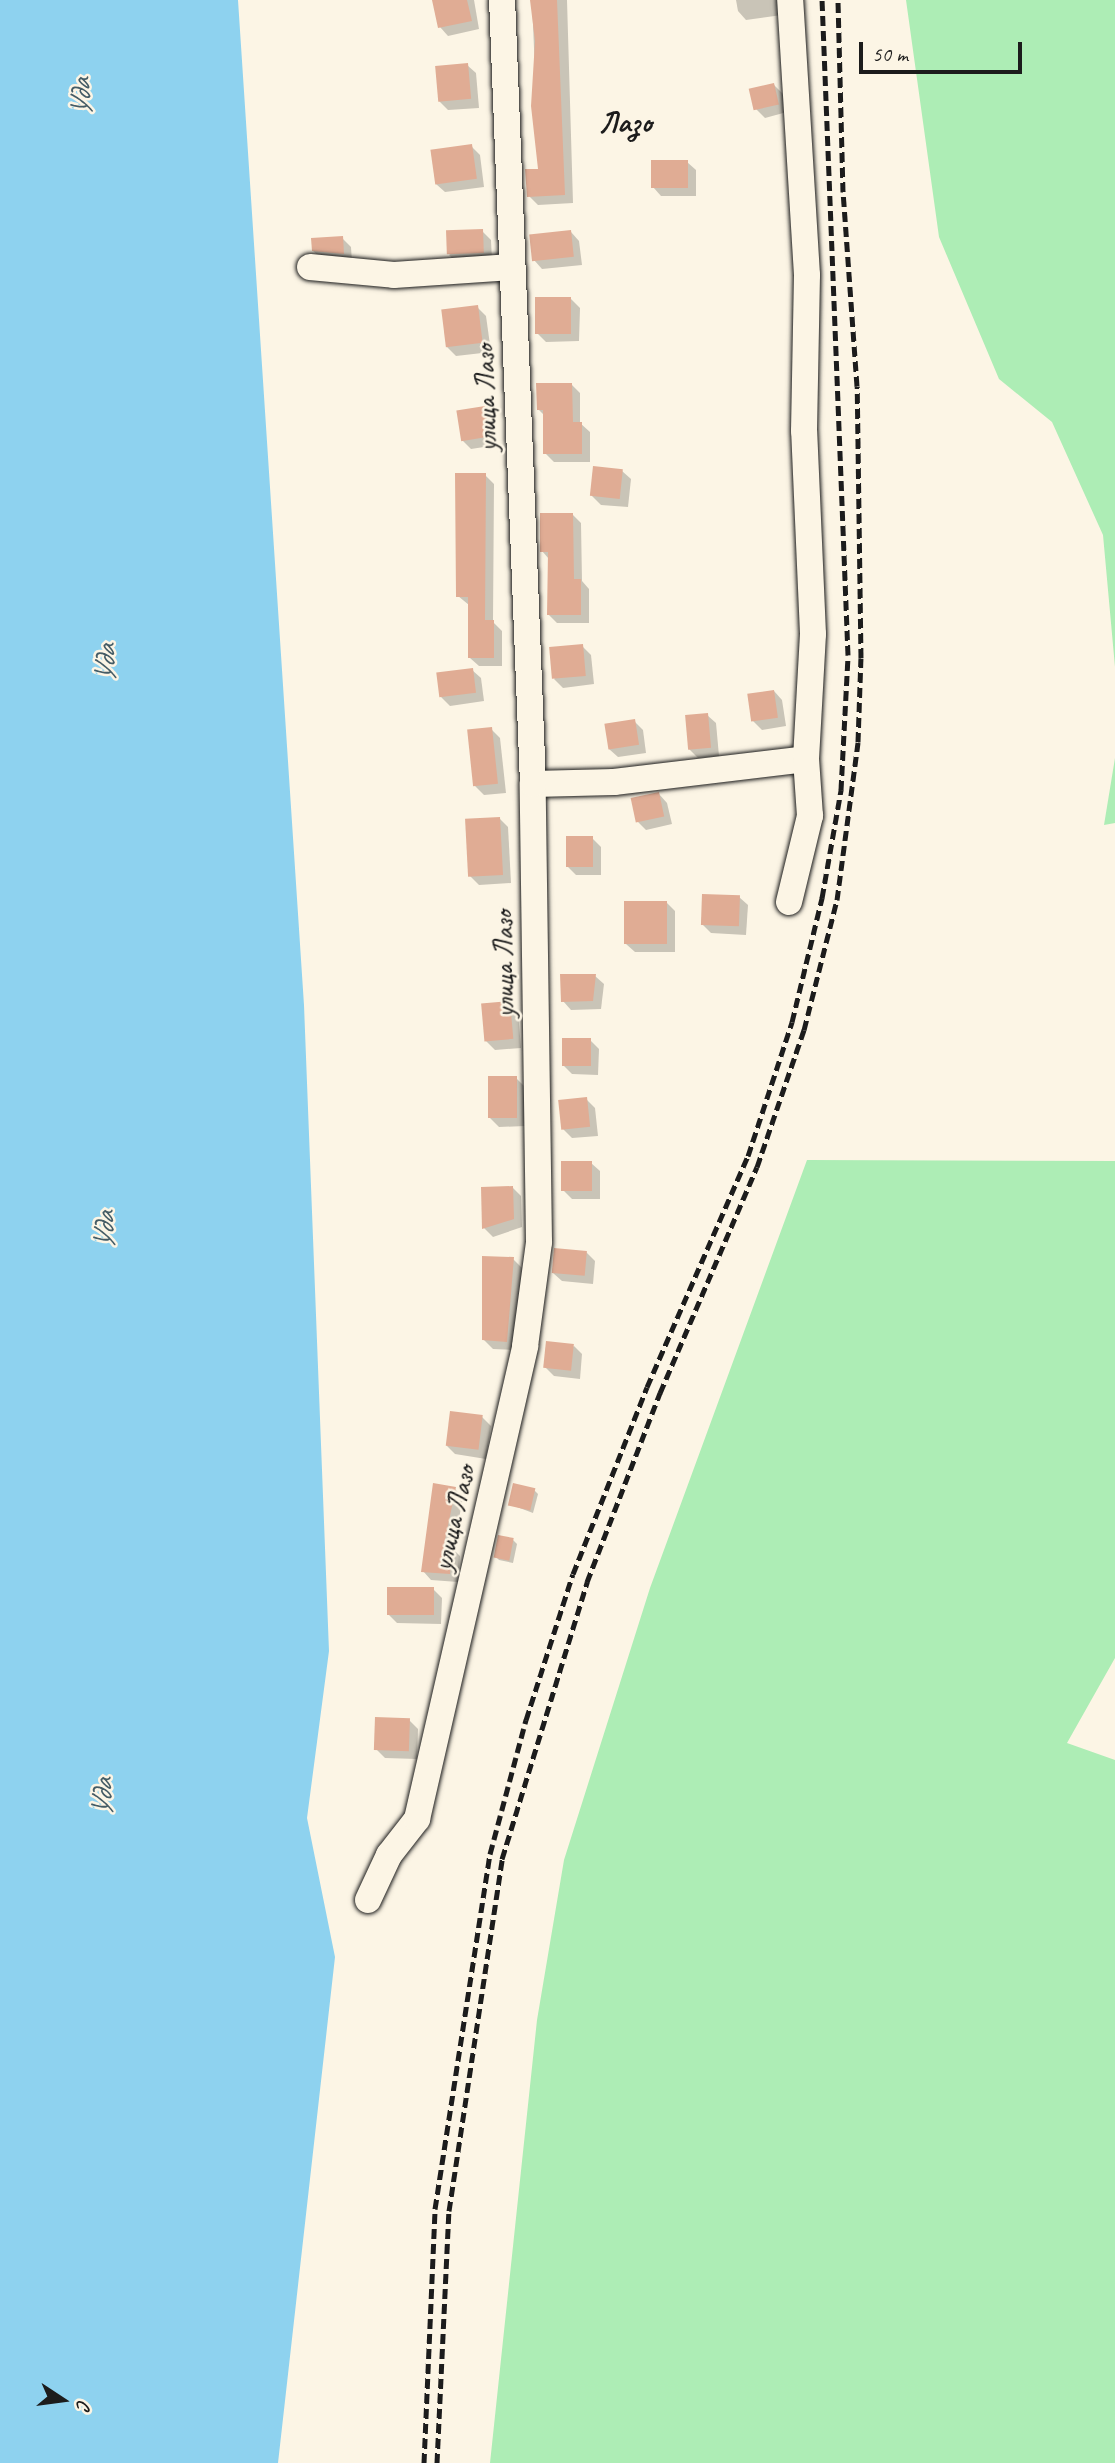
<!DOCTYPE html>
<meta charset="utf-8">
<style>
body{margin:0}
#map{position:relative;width:1115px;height:2463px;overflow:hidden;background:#fcf5e5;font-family:Caveat,sans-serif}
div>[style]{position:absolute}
.green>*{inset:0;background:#adedb5}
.water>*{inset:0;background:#8ed2ef}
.shadow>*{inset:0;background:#0003}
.building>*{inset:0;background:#e0ac94;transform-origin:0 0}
.roads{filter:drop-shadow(0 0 2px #1c1c1c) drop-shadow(0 0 2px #1c1c1c)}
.minor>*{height:26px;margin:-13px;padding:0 13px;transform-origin:13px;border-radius:13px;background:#fcf5e5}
.rail>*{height:5px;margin-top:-2.5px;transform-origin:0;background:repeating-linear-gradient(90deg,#1c1c1c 0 10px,transparent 0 15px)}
span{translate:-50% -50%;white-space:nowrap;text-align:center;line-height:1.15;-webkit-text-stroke:5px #fcf5e5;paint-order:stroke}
.street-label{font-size:28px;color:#1c1c1c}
.water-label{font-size:30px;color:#445c66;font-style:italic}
.neighbourhood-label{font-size:30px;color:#1c1c1c;font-weight:700}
.north{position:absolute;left:28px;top:2365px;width:70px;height:70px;-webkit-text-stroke:5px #fcf5e5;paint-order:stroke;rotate:103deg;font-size:19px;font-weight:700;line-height:28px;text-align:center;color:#1c1c1c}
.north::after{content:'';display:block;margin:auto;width:24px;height:32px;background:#1c1c1c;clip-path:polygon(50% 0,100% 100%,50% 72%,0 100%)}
.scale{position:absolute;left:859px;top:42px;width:163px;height:32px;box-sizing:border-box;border:4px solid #1c1c1c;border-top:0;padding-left:9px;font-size:21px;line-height:24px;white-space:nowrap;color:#1c1c1c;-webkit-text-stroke:5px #fcf5e5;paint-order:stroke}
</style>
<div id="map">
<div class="green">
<i style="clip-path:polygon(906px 0,1115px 0,1115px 667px,1103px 535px,1052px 422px,999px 379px,939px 237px)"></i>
<i style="clip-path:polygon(1115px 758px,1115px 823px,1104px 825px)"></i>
<i style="clip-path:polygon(807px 1160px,1115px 1161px,1115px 1658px,1067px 1743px,1115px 1760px,1115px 2463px,490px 2463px,537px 2020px,564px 1860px,650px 1588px)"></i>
</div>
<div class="water">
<i style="clip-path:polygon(0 0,238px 0,304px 1005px,329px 1651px,307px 1818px,335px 1957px,278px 2463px,0 2463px)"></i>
</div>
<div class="shadow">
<i style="clip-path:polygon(434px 0,474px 0,479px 29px,448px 36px,440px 27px)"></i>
<i style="clip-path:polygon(532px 0,567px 0,573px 203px,538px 205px,529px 196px,539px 170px)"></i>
<i style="clip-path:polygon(736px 0,780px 0,782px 15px,746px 20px,738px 11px)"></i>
<i style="clip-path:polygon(467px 65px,476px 73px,479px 108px,448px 110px,439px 101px)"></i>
<i style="clip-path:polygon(774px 85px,783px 94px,787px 112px,765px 118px,756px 109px)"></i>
<i style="clip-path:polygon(471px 146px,480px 155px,484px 187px,445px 192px,436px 184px)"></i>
<i style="clip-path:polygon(687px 162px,696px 170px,696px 196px,661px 196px,653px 187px)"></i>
<i style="clip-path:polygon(482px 231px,491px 240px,492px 261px,458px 264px,449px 255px)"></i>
<i style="clip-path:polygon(571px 232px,579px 241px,582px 265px,542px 269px,534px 260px)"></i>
<i style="clip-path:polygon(342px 238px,351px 247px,352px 262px,322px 259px,313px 251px)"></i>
<i style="clip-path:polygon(571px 299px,580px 308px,579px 341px,546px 342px,537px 333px)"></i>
<i style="clip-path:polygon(477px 307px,486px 316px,491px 352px,456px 356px,447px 347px)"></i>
<i style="clip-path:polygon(571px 384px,580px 393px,580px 423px,590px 432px,590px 462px,554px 462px,545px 453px,545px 416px,539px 410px)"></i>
<i style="clip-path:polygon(485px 408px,493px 417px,497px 445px,471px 449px,462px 440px)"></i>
<i style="clip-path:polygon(622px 471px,631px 479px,628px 507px,601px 505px,592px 496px)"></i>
<i style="clip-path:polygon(485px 475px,494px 484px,493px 622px,502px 631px,502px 666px,479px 666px,470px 658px,469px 605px,458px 596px)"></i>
<i style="clip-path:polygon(572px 514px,581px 523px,582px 581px,589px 589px,589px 623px,557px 623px,548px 614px,549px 559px,542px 551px)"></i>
<i style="clip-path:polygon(582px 646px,591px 655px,594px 684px,563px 688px,554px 679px)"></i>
<i style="clip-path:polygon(472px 670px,481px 678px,484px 701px,450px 706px,441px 697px)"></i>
<i style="clip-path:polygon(774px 691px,782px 700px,786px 726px,762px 730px,753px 721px)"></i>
<i style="clip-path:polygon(707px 715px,716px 723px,719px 756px,698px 758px,689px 749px)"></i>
<i style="clip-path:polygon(634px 721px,643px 730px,646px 753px,618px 757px,609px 749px)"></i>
<i style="clip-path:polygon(491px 729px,500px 738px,506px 793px,484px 795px,475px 786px)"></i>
<i style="clip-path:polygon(659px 794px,667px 803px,672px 824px,646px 830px,637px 821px)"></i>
<i style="clip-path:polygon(499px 818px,508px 827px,511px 883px,479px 885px,470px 876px)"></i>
<i style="clip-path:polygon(592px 838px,601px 847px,601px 875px,576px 875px,567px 866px)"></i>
<i style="clip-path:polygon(739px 897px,748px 905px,746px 935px,711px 933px,703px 925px)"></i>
<i style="clip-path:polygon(666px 902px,675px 911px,675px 952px,635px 952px,626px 944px)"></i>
<i style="clip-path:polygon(595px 976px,604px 984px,601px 1009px,571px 1010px,563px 1001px)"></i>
<i style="clip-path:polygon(509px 1003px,518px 1012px,521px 1048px,495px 1050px,486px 1041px)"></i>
<i style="clip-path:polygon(590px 1040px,599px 1049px,598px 1075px,572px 1074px,563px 1065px)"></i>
<i style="clip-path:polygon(516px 1078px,525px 1087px,525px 1126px,499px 1127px,490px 1118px)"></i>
<i style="clip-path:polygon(586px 1099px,595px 1108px,598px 1136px,572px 1138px,563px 1129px)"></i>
<i style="clip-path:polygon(591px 1163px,600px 1171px,600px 1199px,572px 1199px,563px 1190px)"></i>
<i style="clip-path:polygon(512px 1187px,521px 1196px,522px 1227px,493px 1237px,484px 1228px)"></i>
<i style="clip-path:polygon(586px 1252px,595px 1261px,593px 1284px,562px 1281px,553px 1273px)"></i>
<i style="clip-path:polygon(513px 1259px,522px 1268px,515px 1350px,493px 1349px,484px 1340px)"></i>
<i style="clip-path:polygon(574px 1346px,582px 1354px,580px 1379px,554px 1376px,545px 1367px)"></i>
<i style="clip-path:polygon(482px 1417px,491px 1426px,486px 1459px,455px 1454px,447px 1446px)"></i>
<i style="clip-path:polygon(455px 1489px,463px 1498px,453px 1549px,460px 1556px,458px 1582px,431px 1580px,423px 1571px)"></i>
<i style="clip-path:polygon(534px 1490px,538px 1494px,533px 1513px,509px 1504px)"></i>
<i style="clip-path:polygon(513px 1540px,517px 1544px,513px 1563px,499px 1560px,495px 1556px)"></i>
<i style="clip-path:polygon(433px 1589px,442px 1598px,441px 1624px,397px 1623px,389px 1615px)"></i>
<i style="clip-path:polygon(409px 1720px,418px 1729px,417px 1759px,385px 1758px,376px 1749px)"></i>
</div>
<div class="building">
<i style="clip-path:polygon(432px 0,467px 0,472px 21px,438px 28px)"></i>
<i style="clip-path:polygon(530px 0,557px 0,565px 195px,527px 197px,525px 169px,538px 169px,531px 106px,535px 41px)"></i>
<i style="left:468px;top:63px;width:36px;height:33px;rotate:85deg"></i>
<i style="left:774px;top:83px;width:22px;height:26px;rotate:77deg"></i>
<i style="left:472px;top:144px;width:35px;height:42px;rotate:82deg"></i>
<i style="left:651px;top:160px;width:37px;height:28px"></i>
<i style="left:483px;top:229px;width:24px;height:37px;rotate:88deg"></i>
<i style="left:571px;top:230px;width:27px;height:42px;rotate:84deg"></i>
<i style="clip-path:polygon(343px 236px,344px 254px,312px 251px,311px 238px)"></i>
<i style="left:535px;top:297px;width:36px;height:37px"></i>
<i style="left:478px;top:305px;width:38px;height:37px;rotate:83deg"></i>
<i style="clip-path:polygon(536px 383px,572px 383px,573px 422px,582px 422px,582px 454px,543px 454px,543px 410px,537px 410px)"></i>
<i style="left:485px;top:406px;width:31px;height:29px;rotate:81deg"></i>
<i style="left:593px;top:466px;width:30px;height:30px;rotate:6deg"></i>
<i style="clip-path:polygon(455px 473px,486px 473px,485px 620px,494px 620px,494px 658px,468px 658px,468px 597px,456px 597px)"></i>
<i style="clip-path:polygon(540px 513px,573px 513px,574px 579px,581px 579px,581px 615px,547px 615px,548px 552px,540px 552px)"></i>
<i style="left:583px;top:644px;width:32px;height:34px;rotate:85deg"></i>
<i style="left:473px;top:668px;width:25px;height:37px;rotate:83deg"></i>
<i style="left:774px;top:690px;width:28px;height:27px;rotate:82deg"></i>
<i style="left:708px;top:713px;width:35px;height:23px;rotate:85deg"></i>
<i style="left:635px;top:719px;width:26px;height:31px;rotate:81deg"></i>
<i style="left:492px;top:727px;width:57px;height:25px;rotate:84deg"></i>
<i style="left:659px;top:792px;width:25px;height:29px;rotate:78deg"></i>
<i style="left:500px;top:817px;width:58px;height:35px;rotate:87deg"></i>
<i style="left:566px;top:836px;width:27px;height:31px"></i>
<i style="left:702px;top:894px;width:38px;height:31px;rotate:2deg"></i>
<i style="left:624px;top:901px;width:43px;height:43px"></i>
<i style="clip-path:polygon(560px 974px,596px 974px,593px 1001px,561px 1002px)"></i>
<i style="left:510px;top:1001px;width:38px;height:29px;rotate:85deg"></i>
<i style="left:562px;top:1038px;width:29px;height:28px"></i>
<i style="left:517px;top:1076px;width:42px;height:29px;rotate:90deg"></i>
<i style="left:587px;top:1097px;width:30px;height:29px;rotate:84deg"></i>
<i style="left:561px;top:1161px;width:31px;height:30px"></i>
<i style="clip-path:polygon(513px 1186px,514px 1219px,482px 1229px,481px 1187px)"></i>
<i style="left:554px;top:1248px;width:33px;height:25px;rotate:5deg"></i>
<i style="clip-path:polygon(482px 1256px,514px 1257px,507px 1342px,482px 1340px)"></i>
<i style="left:546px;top:1341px;width:28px;height:27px;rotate:6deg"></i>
<i style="left:450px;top:1411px;width:33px;height:35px;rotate:7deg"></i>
<i style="clip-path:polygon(433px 1483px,456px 1487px,444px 1545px,452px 1546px,450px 1574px,421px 1572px)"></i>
<i style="left:513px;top:1483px;width:23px;height:23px;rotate:13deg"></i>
<i style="left:498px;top:1535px;width:16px;height:23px;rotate:11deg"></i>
<i style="left:387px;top:1587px;width:47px;height:28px"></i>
<i style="left:375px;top:1717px;width:35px;height:33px;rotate:2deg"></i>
</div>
<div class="roads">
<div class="minor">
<i style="left:310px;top:267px;width:84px;rotate:5.4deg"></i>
<i style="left:394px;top:275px;width:118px;rotate:-3.9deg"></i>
<i style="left:533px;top:784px;width:81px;rotate:-1.4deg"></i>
<i style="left:614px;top:782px;width:193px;rotate:-6.8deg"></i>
<i style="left:789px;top:902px;width:89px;rotate:-76.3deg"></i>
<i style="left:810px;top:816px;width:57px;rotate:-94deg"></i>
<i style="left:806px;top:759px;width:125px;rotate:-86.8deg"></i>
<i style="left:813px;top:634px;width:203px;rotate:-92.5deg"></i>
<i style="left:804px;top:431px;width:156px;rotate:-88.9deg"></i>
<i style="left:807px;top:275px;width:276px;rotate:-93.5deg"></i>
<i style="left:368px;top:1900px;width:50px;rotate:-65deg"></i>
<i style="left:389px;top:1855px;width:46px;rotate:-52.1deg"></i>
<i style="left:417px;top:1819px;width:485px;rotate:-77.1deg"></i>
<i style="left:525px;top:1346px;width:105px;rotate:-82.3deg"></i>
<i style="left:539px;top:1242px;width:458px;rotate:-90.8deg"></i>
<i style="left:533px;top:784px;width:785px;rotate:-92.26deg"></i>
</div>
</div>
<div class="rail">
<i style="left:424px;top:2463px;width:254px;rotate:-87.5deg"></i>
<i style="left:435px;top:2209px;width:359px;rotate:-81.2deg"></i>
<i style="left:490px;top:1854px;width:139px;rotate:-75deg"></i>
<i style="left:526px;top:1720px;width:153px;rotate:-72.2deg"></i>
<i style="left:573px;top:1574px;width:201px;rotate:-68.4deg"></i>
<i style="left:647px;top:1387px;width:252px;rotate:-66.4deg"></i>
<i style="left:748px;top:1156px;width:141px;rotate:-71.8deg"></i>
<i style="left:792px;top:1022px;width:128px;rotate:-76.4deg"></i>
<i style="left:822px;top:898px;width:110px;rotate:-80deg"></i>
<i style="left:841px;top:790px;width:135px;rotate:-87deg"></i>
<i style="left:848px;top:655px;width:656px;rotate:-92.27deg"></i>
<i style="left:437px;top:2463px;width:252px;rotate:-87.3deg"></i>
<i style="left:449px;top:2211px;width:356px;rotate:-81.4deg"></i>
<i style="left:502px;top:1859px;width:290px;rotate:-72.9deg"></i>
<i style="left:587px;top:1582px;width:203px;rotate:-68.9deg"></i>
<i style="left:660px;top:1393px;width:246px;rotate:-66.8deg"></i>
<i style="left:757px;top:1167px;width:145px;rotate:-71.1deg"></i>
<i style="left:804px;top:1030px;width:134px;rotate:-75.8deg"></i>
<i style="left:837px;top:900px;width:159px;rotate:-82.4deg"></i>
<i style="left:858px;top:742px;width:84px;rotate:-88deg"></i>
<i style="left:861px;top:658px;width:272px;rotate:-90.8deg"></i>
<i style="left:857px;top:386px;width:195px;rotate:-94.1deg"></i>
<i style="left:843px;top:192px;width:192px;rotate:-91.5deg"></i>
</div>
<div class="street-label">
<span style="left:486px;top:398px;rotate:-92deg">улица Лазо</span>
<span style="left:504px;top:964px;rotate:-91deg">улица Лазо</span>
<span style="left:454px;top:1518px;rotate:-77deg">улица Лазо</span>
</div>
<div class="water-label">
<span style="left:81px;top:98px;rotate:-93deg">Уда</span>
<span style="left:105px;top:664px;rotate:-90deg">Уда</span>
<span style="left:104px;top:1231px;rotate:-90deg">Уда</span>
<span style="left:102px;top:1798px;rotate:-90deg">Уда</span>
</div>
<div class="neighbourhood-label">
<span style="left:625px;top:122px">Лазо</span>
</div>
<div class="north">С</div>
<div class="scale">50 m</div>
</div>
